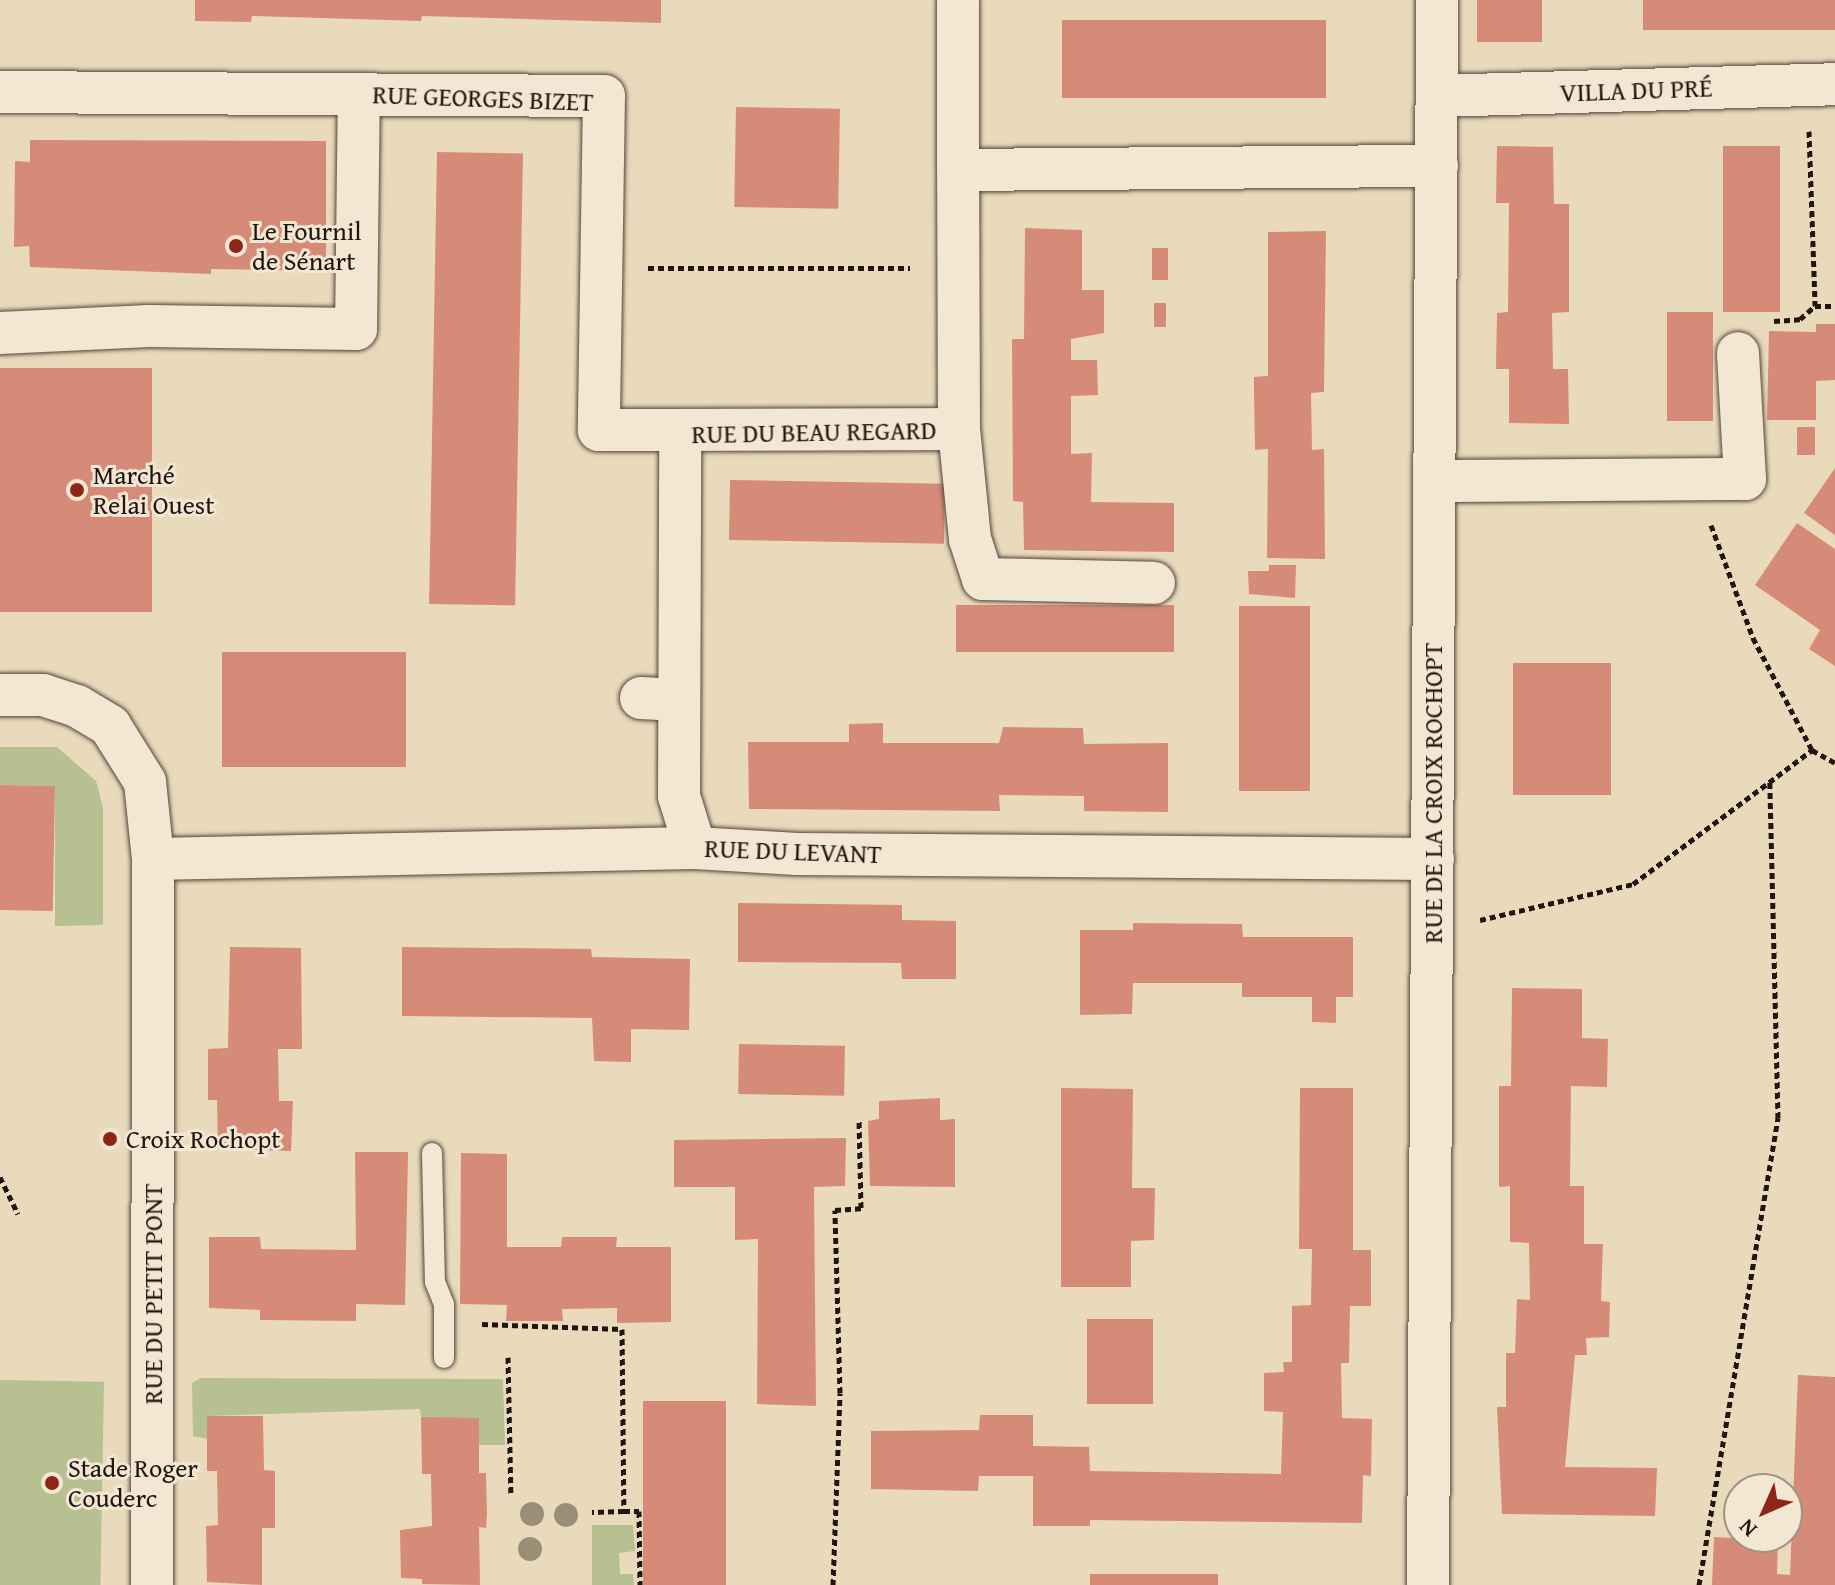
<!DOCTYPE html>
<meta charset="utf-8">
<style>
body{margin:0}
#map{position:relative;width:1835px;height:1585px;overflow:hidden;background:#eadabc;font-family:"Gentium Book Plus",serif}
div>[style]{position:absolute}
.green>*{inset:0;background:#b6c091;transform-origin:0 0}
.building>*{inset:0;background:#d58b77;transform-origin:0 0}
.path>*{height:5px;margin-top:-2.5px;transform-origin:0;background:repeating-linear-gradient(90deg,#211510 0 6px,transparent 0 10px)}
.roads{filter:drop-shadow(0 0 2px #53463b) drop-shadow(0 0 2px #53463b)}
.lane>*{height:20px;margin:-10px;padding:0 10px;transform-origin:10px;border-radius:10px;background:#f1e7d3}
.street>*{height:42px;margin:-21px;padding:0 21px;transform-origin:21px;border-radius:21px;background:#f1e7d3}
.trees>*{width:24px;height:24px;margin:-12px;border-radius:50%;background:#988f76}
.dots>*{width:22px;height:22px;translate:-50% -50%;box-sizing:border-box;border:4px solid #f1e7d3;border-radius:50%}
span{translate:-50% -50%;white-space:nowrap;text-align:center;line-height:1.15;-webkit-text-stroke:6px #f1e7d3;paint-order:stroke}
.street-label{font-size:26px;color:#211510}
.poi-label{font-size:26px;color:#211510}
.left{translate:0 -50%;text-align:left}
.north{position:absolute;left:1723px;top:1473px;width:80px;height:80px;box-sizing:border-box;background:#f1e7d3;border:2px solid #9e9385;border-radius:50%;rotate:225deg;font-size:22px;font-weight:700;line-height:32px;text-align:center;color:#211510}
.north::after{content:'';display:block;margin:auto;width:28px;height:36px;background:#8f2418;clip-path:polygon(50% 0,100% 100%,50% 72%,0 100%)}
</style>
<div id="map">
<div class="green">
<i style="clip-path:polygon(0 747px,57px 747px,96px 781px,103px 808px,103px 925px,55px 926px,55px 786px,0 785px)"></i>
<i style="clip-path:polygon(201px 1378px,503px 1379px,505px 1445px,479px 1445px,421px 1417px,420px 1409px,207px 1416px,207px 1439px,193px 1436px,192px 1383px)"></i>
<i style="left:0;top:1380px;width:104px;height:205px;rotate:1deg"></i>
<i style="clip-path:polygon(592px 1525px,633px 1525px,635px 1551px,619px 1553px,620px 1574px,633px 1574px,634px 1585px,592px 1585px)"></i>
</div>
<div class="building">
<i style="clip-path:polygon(195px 0,661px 0,661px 23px,422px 16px,421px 21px,252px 16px,251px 22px,195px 21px)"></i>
<i style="left:1477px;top:0;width:65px;height:42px"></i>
<i style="left:1643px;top:0;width:192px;height:30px"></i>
<i style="left:1062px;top:20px;width:264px;height:78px"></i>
<i style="left:736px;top:107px;width:104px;height:100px;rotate:1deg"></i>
<i style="clip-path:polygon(30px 140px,326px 141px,326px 271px,211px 269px,211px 274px,30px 267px,29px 246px,14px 247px,15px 161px,30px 162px)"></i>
<i style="clip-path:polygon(1497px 146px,1553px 147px,1554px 204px,1569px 204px,1569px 312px,1552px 313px,1553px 369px,1568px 369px,1569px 424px,1509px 423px,1509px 369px,1496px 369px,1497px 313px,1508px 312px,1509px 203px,1496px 203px)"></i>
<i style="left:1723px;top:146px;width:57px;height:166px"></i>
<i style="left:437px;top:152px;width:86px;height:452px;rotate:1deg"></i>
<i style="clip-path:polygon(1025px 228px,1082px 230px,1082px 290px,1104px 290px,1104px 333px,1071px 339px,1071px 360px,1097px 360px,1098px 395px,1071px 396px,1071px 454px,1092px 453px,1091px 502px,1174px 503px,1174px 552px,1024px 550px,1023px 502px,1013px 501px,1012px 339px,1024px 339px)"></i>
<i style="clip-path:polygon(1326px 231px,1324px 392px,1311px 393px,1312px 450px,1324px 449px,1325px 559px,1267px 558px,1268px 449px,1255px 450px,1254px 393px,1254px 377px,1268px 376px,1268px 232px)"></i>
<i style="left:1152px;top:248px;width:16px;height:32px"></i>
<i style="left:1154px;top:303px;width:12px;height:24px"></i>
<i style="left:1667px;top:312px;width:46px;height:109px"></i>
<i style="clip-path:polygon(1816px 324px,1835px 324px,1835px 380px,1816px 381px,1816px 420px,1767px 420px,1769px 331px,1816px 332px)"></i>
<i style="left:0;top:368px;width:152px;height:244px"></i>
<i style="left:1797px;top:427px;width:18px;height:28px"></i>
<i style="clip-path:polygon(1835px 468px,1835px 535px,1804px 513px)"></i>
<i style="left:730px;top:480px;width:215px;height:60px;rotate:1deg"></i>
<i style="clip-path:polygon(1797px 523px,1835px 549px,1835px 666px,1809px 649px,1820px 630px,1755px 585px)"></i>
<i style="clip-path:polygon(1269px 565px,1296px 565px,1295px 598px,1249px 594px,1248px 571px,1269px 571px)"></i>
<i style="left:956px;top:605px;width:218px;height:47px"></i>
<i style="left:1239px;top:606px;width:71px;height:185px"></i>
<i style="left:406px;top:652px;width:115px;height:184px;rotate:90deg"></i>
<i style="left:1513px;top:663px;width:98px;height:132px"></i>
<i style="clip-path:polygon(883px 723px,883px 743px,999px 743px,1003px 727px,1083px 728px,1084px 744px,1168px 743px,1168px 812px,1084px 811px,1084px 796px,999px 795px,1000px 811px,749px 809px,748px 742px,849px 742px,849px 724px)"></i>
<i style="left:0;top:785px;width:55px;height:125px;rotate:1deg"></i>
<i style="clip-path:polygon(738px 903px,902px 905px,902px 920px,956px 921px,956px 979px,902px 979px,901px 963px,738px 962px)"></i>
<i style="clip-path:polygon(1133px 923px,1242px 924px,1243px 937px,1353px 937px,1353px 997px,1336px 997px,1336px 1023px,1312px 1022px,1312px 997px,1242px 997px,1242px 983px,1133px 983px,1132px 1014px,1080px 1015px,1080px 930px,1133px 930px)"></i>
<i style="clip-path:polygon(230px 947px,301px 948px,302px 1049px,278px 1049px,279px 1101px,293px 1101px,291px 1151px,218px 1149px,217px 1100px,208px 1100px,208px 1049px,228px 1048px)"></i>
<i style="clip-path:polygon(402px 947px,591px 949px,592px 957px,690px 959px,689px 1030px,631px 1029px,631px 1062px,594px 1061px,592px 1018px,402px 1016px)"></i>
<i style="clip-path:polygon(1512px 988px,1582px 989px,1582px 1038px,1608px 1039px,1607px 1087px,1571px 1086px,1570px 1186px,1584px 1186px,1584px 1244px,1603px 1244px,1601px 1301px,1610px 1302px,1609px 1337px,1586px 1338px,1587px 1355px,1575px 1355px,1565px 1467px,1657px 1468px,1655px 1516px,1502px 1514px,1497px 1407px,1506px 1407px,1506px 1353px,1515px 1353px,1517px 1299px,1530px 1300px,1529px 1243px,1510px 1242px,1510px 1186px,1499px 1187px,1499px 1086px,1511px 1086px)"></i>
<i style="left:739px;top:1044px;width:106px;height:50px;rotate:1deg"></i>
<i style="clip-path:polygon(1061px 1088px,1133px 1089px,1132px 1188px,1155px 1188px,1154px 1240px,1131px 1241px,1131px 1287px,1061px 1287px)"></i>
<i style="clip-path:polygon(1300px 1088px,1353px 1088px,1353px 1250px,1371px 1250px,1371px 1306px,1350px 1306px,1349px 1363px,1341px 1363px,1342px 1418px,1372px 1419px,1371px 1476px,1363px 1475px,1362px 1523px,1090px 1520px,1090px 1526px,1033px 1526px,1033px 1476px,979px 1476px,978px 1491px,871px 1489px,871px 1431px,979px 1430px,980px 1415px,1033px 1415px,1033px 1446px,1089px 1447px,1090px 1471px,1281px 1474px,1283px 1412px,1264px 1411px,1264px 1373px,1284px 1372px,1283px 1362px,1292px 1362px,1292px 1306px,1311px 1305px,1312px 1249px,1299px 1249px)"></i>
<i style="clip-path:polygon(940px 1098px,940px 1120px,955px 1119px,955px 1187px,870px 1186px,868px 1121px,879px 1119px,879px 1101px)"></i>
<i style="clip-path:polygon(846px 1138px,845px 1186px,814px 1187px,816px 1406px,757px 1404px,758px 1239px,735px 1240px,735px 1187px,674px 1187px,674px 1140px)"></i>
<i style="clip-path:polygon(355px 1152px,408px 1152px,405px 1305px,356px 1304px,356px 1321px,260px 1320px,260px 1310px,209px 1308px,209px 1237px,260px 1237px,261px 1249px,356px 1250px)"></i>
<i style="clip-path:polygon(461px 1153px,507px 1154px,507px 1247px,561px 1247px,562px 1237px,617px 1237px,616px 1247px,671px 1247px,671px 1322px,617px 1323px,617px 1308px,562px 1309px,563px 1321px,506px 1321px,507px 1305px,460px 1304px)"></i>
<i style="left:1087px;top:1319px;width:66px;height:85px"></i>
<i style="clip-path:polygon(1798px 1375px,1835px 1377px,1835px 1585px,1712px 1585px,1714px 1537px,1778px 1540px,1777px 1574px,1790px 1575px)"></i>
<i style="left:643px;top:1401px;width:83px;height:184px"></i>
<i style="clip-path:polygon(207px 1416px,263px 1416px,264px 1470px,275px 1471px,275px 1528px,262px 1528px,262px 1585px,207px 1582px,206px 1526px,218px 1525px,217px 1471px,207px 1471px)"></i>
<i style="clip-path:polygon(421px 1417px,479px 1418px,479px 1473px,486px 1473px,487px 1513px,486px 1528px,479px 1527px,480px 1585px,422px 1584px,422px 1579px,401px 1578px,400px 1530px,432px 1526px,431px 1474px,422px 1474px)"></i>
<i style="left:1090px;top:1574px;width:128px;height:11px"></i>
</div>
<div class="path">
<i style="left:1809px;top:131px;width:175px;rotate:88deg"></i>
<i style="left:648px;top:268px;width:262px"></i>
<i style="left:1774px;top:321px;width:26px;rotate:-4deg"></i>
<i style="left:1800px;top:319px;width:20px;rotate:-41deg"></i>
<i style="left:1815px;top:306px;width:20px"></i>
<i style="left:1711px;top:525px;width:121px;rotate:69.6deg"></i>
<i style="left:1753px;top:638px;width:127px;rotate:62.2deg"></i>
<i style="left:1480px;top:920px;width:157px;rotate:-13.2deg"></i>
<i style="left:1633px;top:884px;width:224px;rotate:-36.8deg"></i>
<i style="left:1812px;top:750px;width:26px;rotate:29deg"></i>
<i style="left:0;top:1177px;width:41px;rotate:64.1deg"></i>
<i style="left:482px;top:1324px;width:140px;rotate:2deg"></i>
<i style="left:622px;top:1329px;width:182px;rotate:89.4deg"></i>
<i style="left:624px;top:1511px;width:32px;rotate:178deg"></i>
<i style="left:508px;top:1357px;width:139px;rotate:88.8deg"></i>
<i style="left:624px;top:1511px;width:15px"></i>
<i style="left:639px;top:1511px;width:74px;rotate:89.2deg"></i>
<i style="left:833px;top:1585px;width:192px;rotate:-87.9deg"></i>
<i style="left:840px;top:1393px;width:183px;rotate:-91.6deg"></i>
<i style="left:835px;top:1210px;width:26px;rotate:-4deg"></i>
<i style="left:861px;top:1208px;width:89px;rotate:-91.3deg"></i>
<i style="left:1699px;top:1585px;width:474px;rotate:-80.4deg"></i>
<i style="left:1778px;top:1118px;width:337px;rotate:-91.4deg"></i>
</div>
<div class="roads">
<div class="lane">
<i style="left:432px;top:1153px;width:129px;rotate:88.7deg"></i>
<i style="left:435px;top:1282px;width:24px;rotate:68deg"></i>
<i style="left:444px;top:1304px;width:54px;rotate:90deg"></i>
</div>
<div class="street">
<i style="left:0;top:92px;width:604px;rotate:0.38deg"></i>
<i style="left:604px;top:96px;width:334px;rotate:90.9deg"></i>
<i style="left:599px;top:430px;width:81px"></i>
<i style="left:1437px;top:96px;width:398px;rotate:-1.7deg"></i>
<i style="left:958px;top:170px;width:170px;rotate:-90deg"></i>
<i style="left:0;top:333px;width:149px;rotate:-2.7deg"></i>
<i style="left:149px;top:326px;width:207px;rotate:0.8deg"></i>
<i style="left:356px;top:329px;width:235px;rotate:-89.3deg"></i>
<i style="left:959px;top:429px;width:111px;rotate:84.3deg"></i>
<i style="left:970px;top:539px;width:42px;rotate:72deg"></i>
<i style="left:983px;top:579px;width:171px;rotate:1.3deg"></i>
<i style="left:1435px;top:481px;width:310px;rotate:-0.4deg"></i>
<i style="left:1745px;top:479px;width:126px;rotate:-93.2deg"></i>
<i style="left:0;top:695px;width:43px"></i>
<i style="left:43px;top:695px;width:36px;rotate:18deg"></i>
<i style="left:77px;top:706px;width:39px;rotate:31deg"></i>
<i style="left:110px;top:726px;width:66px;rotate:58deg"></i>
<i style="left:145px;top:782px;width:77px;rotate:84.1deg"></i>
<i style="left:153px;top:859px;width:726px;rotate:90.08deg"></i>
<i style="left:641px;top:698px;width:38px;rotate:3deg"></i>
<i style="left:695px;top:848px;width:54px;rotate:-107.1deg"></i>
<i style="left:679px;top:796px;width:366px;rotate:-89.8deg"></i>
<i style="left:680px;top:430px;width:279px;rotate:-0.2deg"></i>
<i style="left:959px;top:429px;width:259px;rotate:-90.2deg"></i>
<i style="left:958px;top:170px;width:479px;rotate:-0.5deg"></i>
<i style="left:153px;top:859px;width:542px;rotate:-1.16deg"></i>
<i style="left:695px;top:848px;width:102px;rotate:3.4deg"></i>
<i style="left:797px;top:854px;width:636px;rotate:0.45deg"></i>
<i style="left:1428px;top:1585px;width:1585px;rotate:-89.67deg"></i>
</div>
</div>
<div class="trees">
<i style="left:532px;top:1514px"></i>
<i style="left:566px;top:1515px"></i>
<i style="left:530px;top:1549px"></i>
</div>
<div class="dots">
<i style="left:236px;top:246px;background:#8f2418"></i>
<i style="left:77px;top:490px;background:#8f2418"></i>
<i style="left:110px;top:1139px;background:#8f2418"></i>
<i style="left:52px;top:1483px;background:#8f2418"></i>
</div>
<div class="street-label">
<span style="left:1636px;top:90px;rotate:-2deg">VILLA DU PRÉ</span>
<span style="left:483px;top:98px;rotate:2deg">RUE GEORGES BIZET</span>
<span style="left:814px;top:432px;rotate:-1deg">RUE DU BEAU REGARD</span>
<span style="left:1433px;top:793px;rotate:-90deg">RUE DE LA CROIX ROCHOPT</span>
<span style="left:793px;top:851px;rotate:2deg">RUE DU LEVANT</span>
<span style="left:153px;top:1294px;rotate:-90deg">RUE DU PETIT PONT</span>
</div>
<div class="poi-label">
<span class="left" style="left:252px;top:246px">Le Fournil<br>de Sénart</span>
<span class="left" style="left:93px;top:490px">Marché<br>Relai Ouest</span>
<span class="left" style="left:126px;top:1139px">Croix Rochopt</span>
<span class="left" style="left:68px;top:1483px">Stade Roger<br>Couderc</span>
</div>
<div class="north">N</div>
</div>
